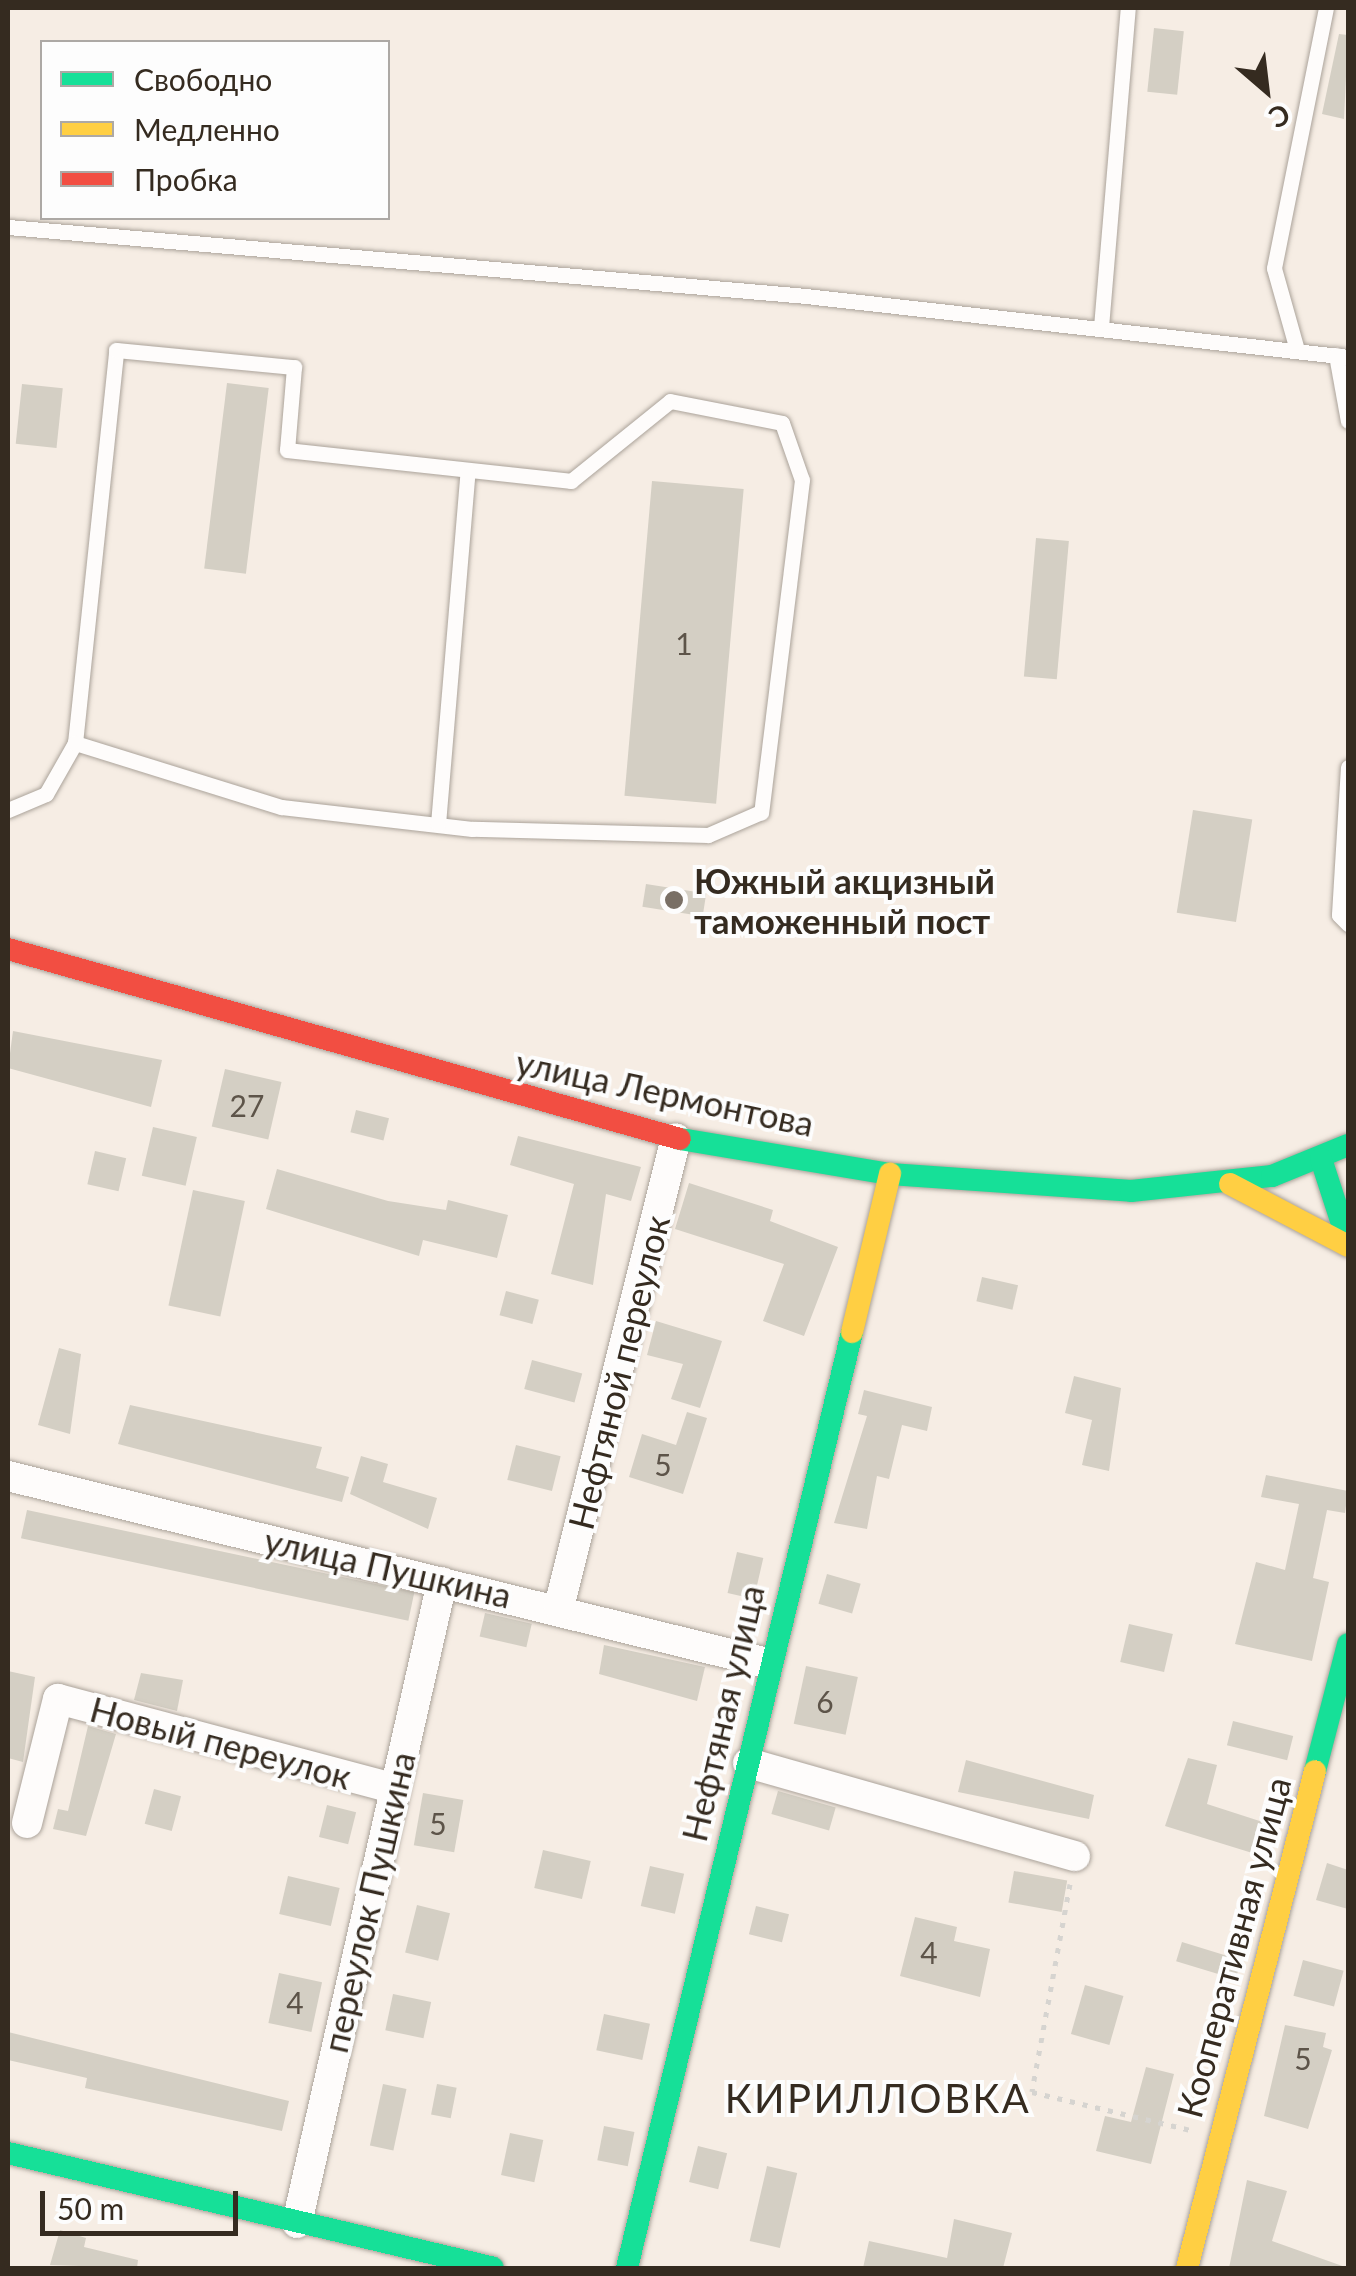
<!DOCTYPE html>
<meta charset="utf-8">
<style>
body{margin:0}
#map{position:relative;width:1356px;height:2276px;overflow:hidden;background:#f6ede4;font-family:Lato,sans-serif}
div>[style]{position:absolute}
.building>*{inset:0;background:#d4cfc4;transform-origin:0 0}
.path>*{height:5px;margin-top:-2.5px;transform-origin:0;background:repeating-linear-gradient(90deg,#d6d4d0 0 5px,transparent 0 13px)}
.roads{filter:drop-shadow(0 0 2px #aba39a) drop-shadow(0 0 2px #aba39a)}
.lane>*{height:15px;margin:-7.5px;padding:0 7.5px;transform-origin:7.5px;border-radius:7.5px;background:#fefcfb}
.street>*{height:30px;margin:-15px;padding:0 15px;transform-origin:15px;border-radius:15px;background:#fefcfb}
.fast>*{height:22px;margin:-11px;padding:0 11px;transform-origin:11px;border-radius:11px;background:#16e098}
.slow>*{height:22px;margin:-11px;padding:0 11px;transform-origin:11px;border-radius:11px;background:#ffcf43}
.jam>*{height:22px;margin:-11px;padding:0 11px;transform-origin:11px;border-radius:11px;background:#f24e42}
.dots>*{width:28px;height:28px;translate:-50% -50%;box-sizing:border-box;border:5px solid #fdfdfd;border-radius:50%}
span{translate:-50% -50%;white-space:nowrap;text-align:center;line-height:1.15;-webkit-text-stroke:8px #fdfdfd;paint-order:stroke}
.number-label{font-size:30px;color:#5d5449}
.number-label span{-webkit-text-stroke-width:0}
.poi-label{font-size:35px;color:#352b20;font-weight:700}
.left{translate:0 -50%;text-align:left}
.street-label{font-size:35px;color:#352b20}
.quarter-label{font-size:40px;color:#352b20;letter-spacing:2.5px}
.frame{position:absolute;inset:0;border:10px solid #352b20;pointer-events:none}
.legend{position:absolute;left:40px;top:40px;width:350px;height:180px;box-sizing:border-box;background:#fdfdfd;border:2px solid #ada9a5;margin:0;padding:12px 18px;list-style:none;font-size:30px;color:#352b20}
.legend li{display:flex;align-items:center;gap:20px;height:50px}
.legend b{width:50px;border:2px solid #ada9a5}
.north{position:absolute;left:1216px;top:40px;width:100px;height:100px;-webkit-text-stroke:8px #fdfdfd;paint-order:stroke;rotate:152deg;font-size:28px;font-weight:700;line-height:40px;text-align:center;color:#352b20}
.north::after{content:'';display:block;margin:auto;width:35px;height:45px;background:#352b20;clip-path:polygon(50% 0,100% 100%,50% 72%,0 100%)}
.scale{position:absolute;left:40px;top:2191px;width:198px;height:45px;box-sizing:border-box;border:5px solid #352b20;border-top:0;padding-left:12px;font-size:30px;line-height:35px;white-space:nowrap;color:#352b20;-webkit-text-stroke:8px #fdfdfd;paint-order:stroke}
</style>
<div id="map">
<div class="building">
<i style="left:1154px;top:28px;width:30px;height:64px;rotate:6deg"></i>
<i style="clip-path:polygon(1339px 34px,1348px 35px,1344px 119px,1322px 114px)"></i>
<i style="left:227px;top:383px;width:42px;height:187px;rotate:7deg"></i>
<i style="left:22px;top:384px;width:41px;height:60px;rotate:6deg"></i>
<i style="left:652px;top:481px;width:92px;height:316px;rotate:5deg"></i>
<i style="left:1036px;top:538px;width:33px;height:139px;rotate:5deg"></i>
<i style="left:1193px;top:810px;width:60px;height:104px;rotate:9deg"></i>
<i style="left:646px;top:884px;width:61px;height:23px;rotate:9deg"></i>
<i style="clip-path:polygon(13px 1031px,162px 1060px,151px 1107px,8px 1068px)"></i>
<i style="left:225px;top:1069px;width:58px;height:59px;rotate:13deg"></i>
<i style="left:356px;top:1110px;width:34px;height:23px;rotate:14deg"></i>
<i style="left:153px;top:1127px;width:45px;height:50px;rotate:13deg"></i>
<i style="clip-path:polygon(518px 1136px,641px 1167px,631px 1201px,606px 1194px,593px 1285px,551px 1274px,574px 1184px,510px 1165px)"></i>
<i style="left:95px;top:1151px;width:32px;height:34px;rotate:13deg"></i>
<i style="clip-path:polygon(277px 1169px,388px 1201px,446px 1210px,448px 1200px,508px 1215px,497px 1258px,423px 1240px,419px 1256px,266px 1209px)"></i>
<i style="clip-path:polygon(689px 1183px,773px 1210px,770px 1221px,838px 1247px,804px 1336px,763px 1321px,784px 1264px,675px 1229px)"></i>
<i style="left:193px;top:1190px;width:53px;height:118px;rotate:12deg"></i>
<i style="left:982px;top:1277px;width:37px;height:25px;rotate:13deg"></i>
<i style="left:506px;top:1291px;width:34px;height:25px;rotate:15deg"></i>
<i style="clip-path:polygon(656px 1321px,722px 1341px,700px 1408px,671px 1399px,683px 1364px,647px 1355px)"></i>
<i style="clip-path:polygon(59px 1348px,81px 1354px,70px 1434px,38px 1425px)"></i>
<i style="left:532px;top:1360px;width:52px;height:30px;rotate:15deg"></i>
<i style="clip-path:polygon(1074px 1376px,1121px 1388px,1109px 1471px,1082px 1465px,1092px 1420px,1065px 1413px)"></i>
<i style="clip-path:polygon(864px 1390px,932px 1407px,927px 1431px,902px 1425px,889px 1479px,877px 1476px,867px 1529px,834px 1523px,867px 1416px,858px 1414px)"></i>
<i style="clip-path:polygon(130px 1405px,322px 1447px,316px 1468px,349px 1477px,342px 1502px,118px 1444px)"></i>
<i style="clip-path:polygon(687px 1412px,707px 1418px,683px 1494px,629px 1477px,642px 1434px,676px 1445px)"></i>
<i style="left:516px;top:1445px;width:46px;height:36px;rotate:14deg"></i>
<i style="clip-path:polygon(361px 1456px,388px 1464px,383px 1482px,437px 1498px,428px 1529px,350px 1494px)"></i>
<i style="clip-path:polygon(1266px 1475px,1348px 1491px,1345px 1513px,1327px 1510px,1313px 1578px,1329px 1582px,1312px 1661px,1235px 1644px,1256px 1562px,1285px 1570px,1299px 1504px,1261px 1497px)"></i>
<i style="left:27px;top:1510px;width:396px;height:29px;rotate:12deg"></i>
<i style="left:737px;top:1552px;width:27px;height:42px;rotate:13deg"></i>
<i style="left:827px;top:1574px;width:35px;height:31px;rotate:16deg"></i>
<i style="left:485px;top:1613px;width:48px;height:24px;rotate:13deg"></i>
<i style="left:1129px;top:1624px;width:45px;height:39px;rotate:13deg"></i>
<i style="clip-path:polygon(604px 1645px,705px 1667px,697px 1701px,599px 1674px)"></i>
<i style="left:806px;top:1666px;width:53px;height:59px;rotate:12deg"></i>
<i style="clip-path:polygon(8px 1671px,35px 1677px,23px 1762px,8px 1758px)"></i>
<i style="clip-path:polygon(141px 1673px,183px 1680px,177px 1711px,134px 1700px)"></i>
<i style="left:1233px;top:1721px;width:62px;height:25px;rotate:14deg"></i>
<i style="clip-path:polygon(88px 1726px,116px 1734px,86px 1836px,53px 1829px,58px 1809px,68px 1811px)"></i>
<i style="clip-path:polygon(1188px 1758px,1217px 1765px,1207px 1804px,1272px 1825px,1262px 1856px,1165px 1826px)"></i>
<i style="clip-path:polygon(966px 1760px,1094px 1795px,1089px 1819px,958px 1792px)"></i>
<i style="left:154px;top:1789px;width:28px;height:36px;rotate:15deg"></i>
<i style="left:778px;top:1791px;width:60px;height:24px;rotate:16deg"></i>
<i style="left:423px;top:1793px;width:41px;height:53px;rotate:10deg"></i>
<i style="left:327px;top:1805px;width:30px;height:33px;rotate:14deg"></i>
<i style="left:543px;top:1850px;width:49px;height:39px;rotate:13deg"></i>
<i style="clip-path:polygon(1327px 1863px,1348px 1870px,1348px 1909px,1316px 1900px)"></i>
<i style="left:650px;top:1866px;width:35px;height:41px;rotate:13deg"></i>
<i style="left:1014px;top:1871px;width:54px;height:32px;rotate:10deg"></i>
<i style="left:288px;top:1876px;width:53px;height:39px;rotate:13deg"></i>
<i style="left:417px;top:1905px;width:34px;height:49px;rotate:14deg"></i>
<i style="left:756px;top:1906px;width:34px;height:29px;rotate:14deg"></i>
<i style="clip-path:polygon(915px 1917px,957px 1927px,954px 1941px,990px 1949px,980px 1997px,900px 1976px)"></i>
<i style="left:1182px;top:1942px;width:62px;height:20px;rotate:17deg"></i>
<i style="left:1303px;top:1960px;width:42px;height:37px;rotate:15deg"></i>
<i style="left:279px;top:1973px;width:44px;height:51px;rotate:12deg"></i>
<i style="left:1085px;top:1985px;width:40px;height:51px;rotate:16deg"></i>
<i style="left:393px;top:1994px;width:39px;height:37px;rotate:12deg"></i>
<i style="left:604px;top:2014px;width:47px;height:37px;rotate:12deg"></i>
<i style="clip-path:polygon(1285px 2025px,1326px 2033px,1323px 2047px,1332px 2050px,1308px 2129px,1264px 2116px)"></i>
<i style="clip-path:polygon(8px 2032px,289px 2101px,282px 2131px,85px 2088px,87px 2078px,8px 2060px)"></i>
<i style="clip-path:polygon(1146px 2067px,1174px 2074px,1151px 2164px,1096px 2151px,1105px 2116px,1131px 2122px)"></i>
<i style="left:383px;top:2084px;width:24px;height:63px;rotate:12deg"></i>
<i style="left:437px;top:2084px;width:20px;height:31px;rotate:11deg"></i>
<i style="left:604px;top:2126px;width:31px;height:35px;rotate:11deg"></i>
<i style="left:510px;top:2133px;width:34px;height:43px;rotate:12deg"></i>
<i style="left:698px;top:2146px;width:30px;height:37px;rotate:14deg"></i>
<i style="left:767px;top:2166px;width:31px;height:77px;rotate:13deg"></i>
<i style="clip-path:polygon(1247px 2180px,1287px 2191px,1272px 2241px,1348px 2268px,1229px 2268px)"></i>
<i style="clip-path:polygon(954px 2219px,1012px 2233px,1003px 2268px,863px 2268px,869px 2241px,947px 2258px)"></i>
<i style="clip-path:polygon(60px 2230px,86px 2238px,84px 2247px,138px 2260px,137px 2268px,50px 2265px)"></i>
</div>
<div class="path">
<i style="left:1070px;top:1884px;width:211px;rotate:100.4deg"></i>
<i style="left:1032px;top:2092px;width:163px;rotate:13.5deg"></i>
</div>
<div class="roads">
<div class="lane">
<i style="left:8px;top:227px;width:801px;rotate:4.94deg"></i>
<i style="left:806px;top:296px;width:545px;rotate:6.42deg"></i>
<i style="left:1101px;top:327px;width:320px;rotate:-85.2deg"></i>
<i style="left:1297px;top:350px;width:85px;rotate:-105.7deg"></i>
<i style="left:1274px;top:268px;width:265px;rotate:-78.7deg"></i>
<i style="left:1336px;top:355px;width:67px;rotate:79.7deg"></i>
<i style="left:1348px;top:767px;width:148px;rotate:93.5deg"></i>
<i style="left:1339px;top:915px;width:13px;rotate:45deg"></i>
<i style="left:8px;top:810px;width:41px;rotate:-22.8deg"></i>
<i style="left:46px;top:794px;width:59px;rotate:-60.4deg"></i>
<i style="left:75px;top:743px;width:395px;rotate:-84deg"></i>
<i style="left:116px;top:350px;width:179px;rotate:5.5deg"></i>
<i style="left:294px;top:367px;width:83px;rotate:94.8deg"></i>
<i style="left:287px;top:450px;width:286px;rotate:6.2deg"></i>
<i style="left:571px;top:481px;width:127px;rotate:-38.9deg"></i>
<i style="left:670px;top:401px;width:114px;rotate:11.1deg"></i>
<i style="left:782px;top:423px;width:60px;rotate:70.7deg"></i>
<i style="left:802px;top:480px;width:335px;rotate:97deg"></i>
<i style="left:761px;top:812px;width:58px;rotate:156.5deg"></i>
<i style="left:708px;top:835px;width:236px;rotate:-178.5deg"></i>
<i style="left:472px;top:829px;width:192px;rotate:-173.4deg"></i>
<i style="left:281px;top:807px;width:216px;rotate:-162.7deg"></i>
<i style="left:438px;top:824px;width:355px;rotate:-85.2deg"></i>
</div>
<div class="street">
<i style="left:8px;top:1476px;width:782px;rotate:13.84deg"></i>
<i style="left:559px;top:1607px;width:483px;rotate:-76deg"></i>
<i style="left:748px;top:1763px;width:340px;rotate:15.9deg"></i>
<i style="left:27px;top:1823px;width:128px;rotate:-76deg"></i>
<i style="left:58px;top:1699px;width:346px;rotate:14.9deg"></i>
<i style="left:297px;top:2223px;width:657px;rotate:-77.25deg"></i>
</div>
<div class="fast">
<i style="left:680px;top:1139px;width:213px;rotate:9.5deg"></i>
<i style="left:890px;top:1174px;width:242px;rotate:4deg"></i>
<i style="left:1131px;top:1191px;width:142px;rotate:-6.1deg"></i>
<i style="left:1272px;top:1176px;width:82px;rotate:-22.2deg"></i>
<i style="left:1321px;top:1159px;width:87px;rotate:72deg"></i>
<i style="left:1315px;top:1771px;width:131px;rotate:-75.4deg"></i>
<i style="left:8px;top:2153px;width:498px;rotate:13.3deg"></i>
<i style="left:627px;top:2268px;width:963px;rotate:-76.48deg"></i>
</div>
<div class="slow">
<i style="left:1230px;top:1184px;width:133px;rotate:27.7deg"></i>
<i style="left:852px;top:1332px;width:163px;rotate:-76.5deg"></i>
<i style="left:1187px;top:2268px;width:513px;rotate:-75.56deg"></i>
</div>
<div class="jam">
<i style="left:8px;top:949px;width:698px;rotate:15.79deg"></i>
</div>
</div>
<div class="dots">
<i style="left:674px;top:900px;background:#796f65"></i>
</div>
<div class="number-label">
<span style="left:684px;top:643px">1</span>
<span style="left:247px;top:1105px">27</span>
<span style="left:663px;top:1464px">5</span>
<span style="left:825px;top:1701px">6</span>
<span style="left:438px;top:1823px">5</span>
<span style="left:929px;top:1952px">4</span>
<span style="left:295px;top:2002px">4</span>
<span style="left:1303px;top:2058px">5</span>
</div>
<div class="poi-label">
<span class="left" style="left:694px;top:900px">Южный акцизный<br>таможенный пост</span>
</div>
<div class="street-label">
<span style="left:665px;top:1092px;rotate:12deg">улица Лермонтова</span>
<span style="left:618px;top:1372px;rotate:-76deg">Нефтяной переулок</span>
<span style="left:388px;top:1567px;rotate:13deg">улица Пушкина</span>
<span style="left:722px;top:1713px;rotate:-77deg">Нефтяная улица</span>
<span style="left:221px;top:1742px;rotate:15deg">Новый переулок</span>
<span style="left:368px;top:1902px;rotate:-77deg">переулок Пушкина</span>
<span style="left:1233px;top:1947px;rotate:-75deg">Кооперативная улица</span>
</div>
<div class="quarter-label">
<span style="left:878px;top:2098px">КИРИЛЛОВКА</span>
</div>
<div class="frame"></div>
<ul class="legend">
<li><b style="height:12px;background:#16e098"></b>Свободно</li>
<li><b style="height:12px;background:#ffcf43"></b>Медленно</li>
<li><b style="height:12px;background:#f24e42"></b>Пробка</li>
</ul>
<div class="north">С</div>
<div class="scale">50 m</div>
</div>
